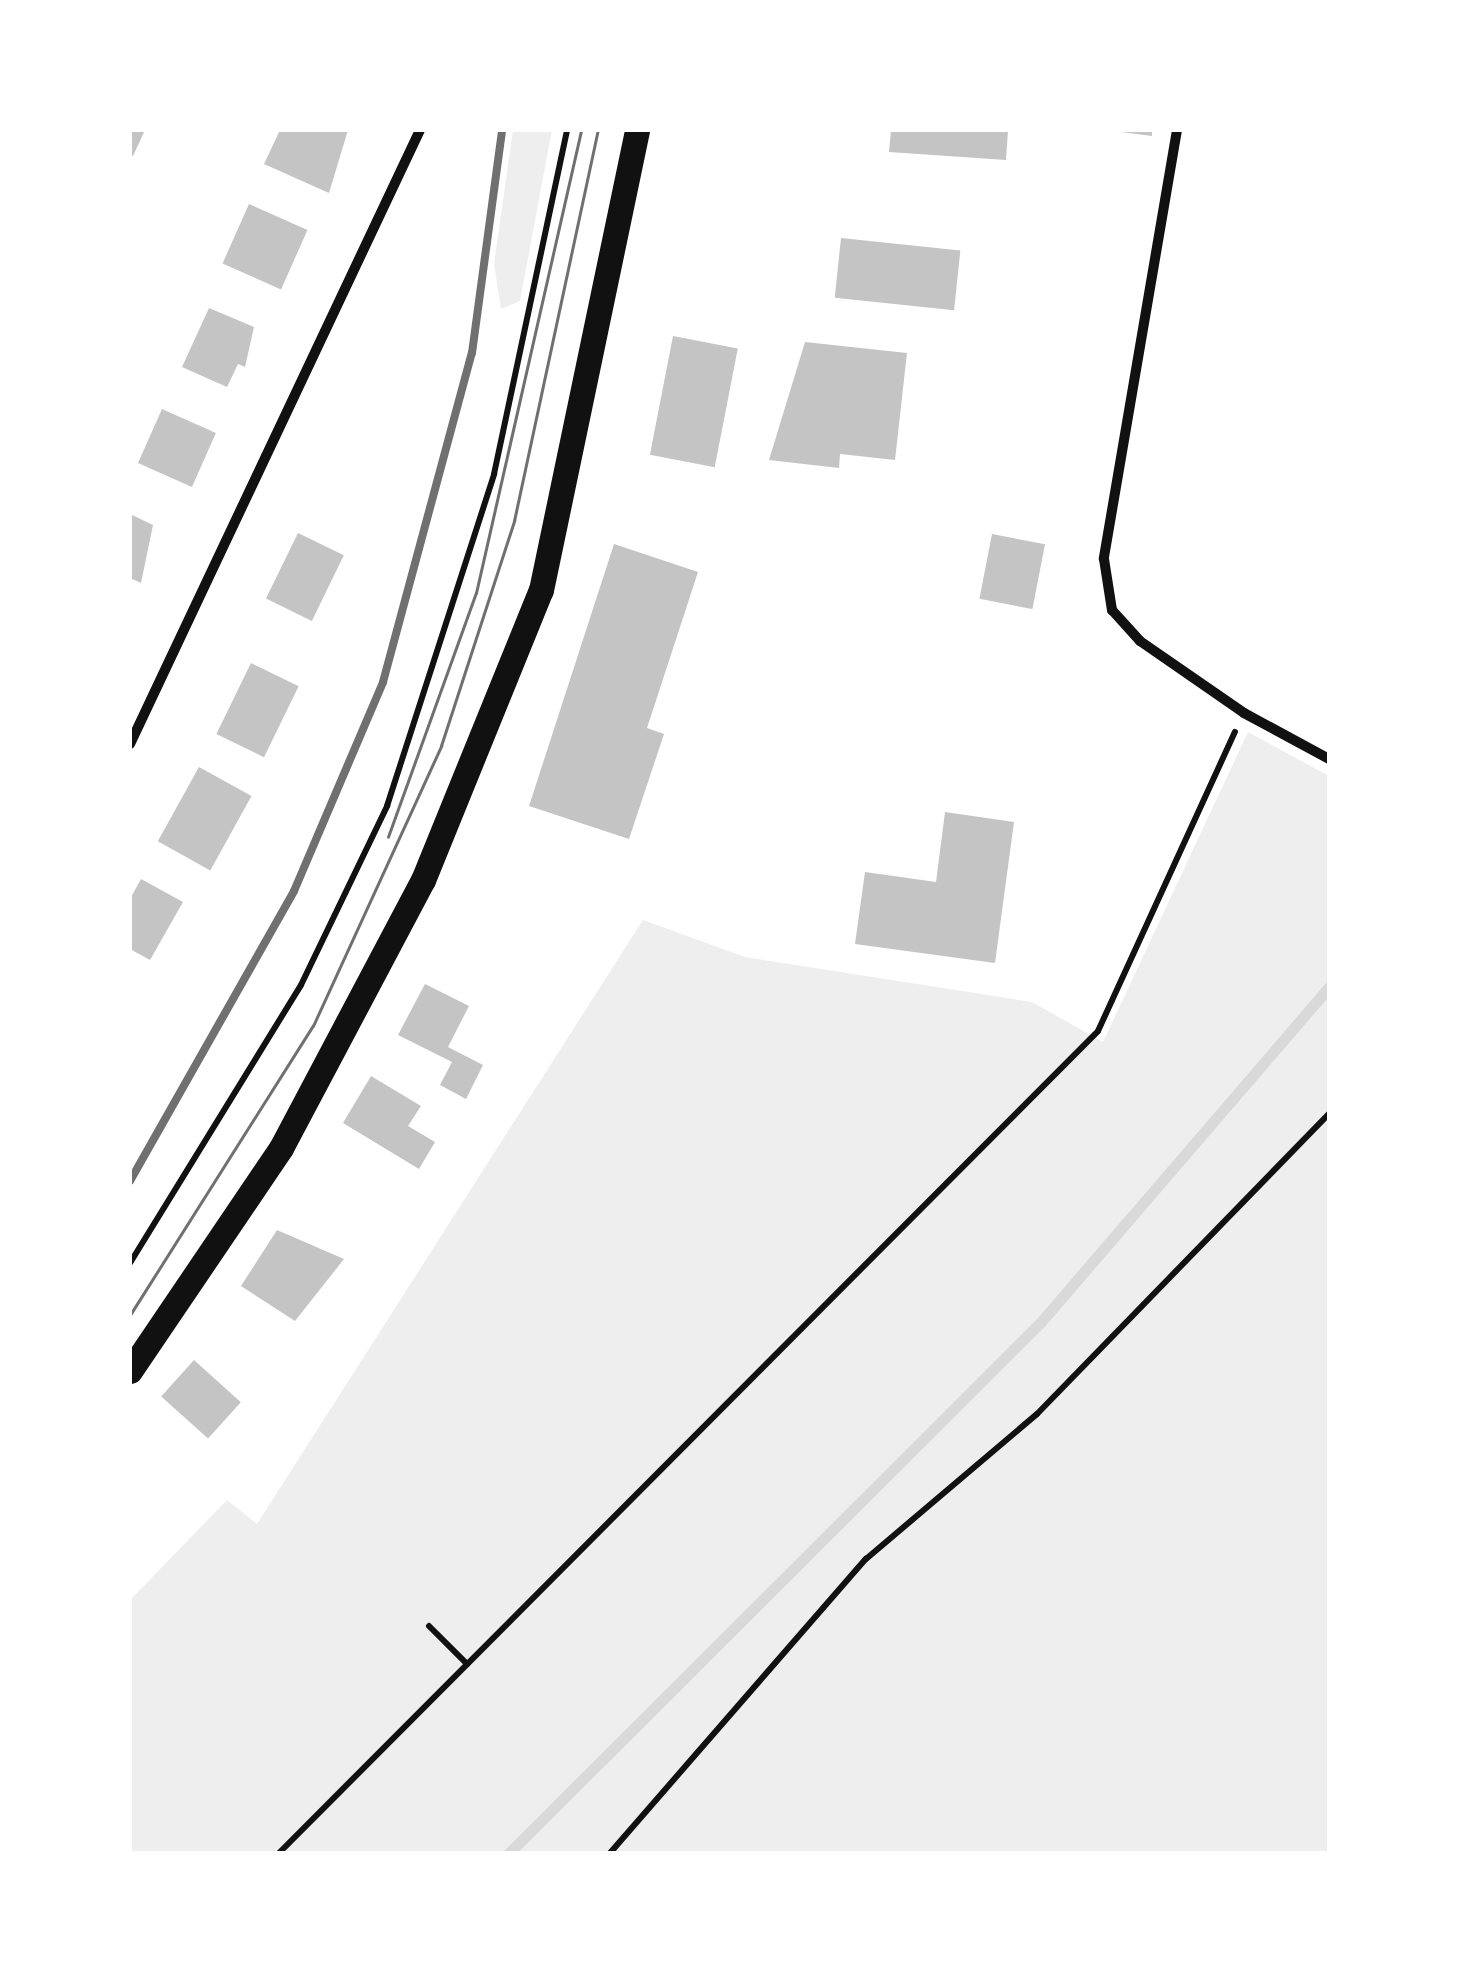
<!DOCTYPE html>
<style>
body{margin:0}
#map{position:relative;width:1459px;height:1983px;overflow:hidden;background:#fff;font-family:"Exo 2",sans-serif}
div>[style]{position:absolute}
.green>*{inset:0;background:#eee}
.stream>*{height:11px;margin:-5.5px;padding:0 5.5px;transform-origin:5.5px;border-radius:5.5px;background:#d9d9d9}
.building>*{inset:0;background:#c4c4c4;transform-origin:0 0}
.path>*{height:6px;margin:-3px;padding:0 3px;transform-origin:3px;border-radius:3px;background:#111}
.minor>*{height:10px;margin:-5px;padding:0 5px;transform-origin:5px;border-radius:5px;background:#111}
.primary>*{height:25px;margin:-12.5px;padding:0 12.5px;transform-origin:12.5px;border-radius:12.5px;background:#111}
.tram>*{height:2.5px;margin:-1.25px;padding:0 1.25px;transform-origin:1.25px;border-radius:1.25px;background:#707070}
.rail>*{height:8px;margin:-4px;padding:0 4px;transform-origin:4px;border-radius:4px;background:#707070}
span{translate:-50% -50%;white-space:nowrap;text-align:center;line-height:1.15;-webkit-text-stroke:8px #fff;paint-order:stroke}
.frame{position:absolute;inset:0;border:132px solid #fff;pointer-events:none}
</style>
<div id="map">
<div class="green">
<i style="clip-path:polygon(513px 130px,552px 130px,520px 301px,501px 309px,494px 264px)"></i>
<i style="clip-path:polygon(1248px 732px,1329px 776px,1329px 1853px,130px 1853px,130px 1600px,227px 1500px,257px 1524px,643px 920px,745px 957px,1032px 1002px,1103px 1042px)"></i>
</div>
<div class="stream">
<i style="left:509px;top:1853px;width:750px;rotate:-44.95deg"></i>
<i style="left:1040px;top:1323px;width:443px;rotate:-49.3deg"></i>
</div>
<div class="building">
<i style="clip-path:polygon(130px 130px,145px 130px,133px 156px,130px 155px)"></i>
<i style="clip-path:polygon(280px 130px,348px 130px,329px 193px,264px 164px)"></i>
<i style="clip-path:polygon(891px 130px,1008px 130px,1006px 160px,889px 152px)"></i>
<i style="clip-path:polygon(1106px 130px,1152px 130px,1152px 136px)"></i>
<i style="left:249px;top:204px;width:64px;height:65px;rotate:24deg"></i>
<i style="left:841px;top:238px;width:120px;height:60px;rotate:6deg"></i>
<i style="clip-path:polygon(209px 308px,254px 327px,245px 367px,238px 364px,227px 387px,182px 367px)"></i>
<i style="left:673px;top:336px;width:66px;height:121px;rotate:11deg"></i>
<i style="clip-path:polygon(805px 342px,907px 353px,895px 460px,840px 454px,839px 468px,769px 460px)"></i>
<i style="left:162px;top:409px;width:59px;height:59px;rotate:24deg"></i>
<i style="clip-path:polygon(130px 514px,153px 525px,141px 583px,130px 578px)"></i>
<i style="left:298px;top:533px;width:51px;height:73px;rotate:26deg"></i>
<i style="left:992px;top:534px;width:54px;height:66px;rotate:11deg"></i>
<i style="clip-path:polygon(614px 544px,698px 572px,647px 728px,664px 734px,629px 839px,529px 806px)"></i>
<i style="left:251px;top:663px;width:53px;height:79px;rotate:26deg"></i>
<i style="left:199px;top:767px;width:60px;height:85px;rotate:29deg"></i>
<i style="clip-path:polygon(945px 812px,1014px 822px,995px 963px,855px 944px,865px 872px,936px 882px)"></i>
<i style="clip-path:polygon(141px 879px,183px 902px,150px 960px,130px 949px,130px 899px)"></i>
<i style="clip-path:polygon(425px 984px,469px 1006px,448px 1047px,483px 1065px,466px 1099px,440px 1085px,452px 1062px,398px 1035px)"></i>
<i style="clip-path:polygon(371px 1076px,421px 1106px,408px 1126px,435px 1142px,419px 1169px,343px 1123px)"></i>
<i style="clip-path:polygon(277px 1230px,344px 1259px,295px 1321px,241px 1286px)"></i>
<i style="left:194px;top:1360px;width:63px;height:49px;rotate:42deg"></i>
</div>
<div class="path">
<i style="left:130px;top:1263px;width:326px;rotate:-58.4deg"></i>
<i style="left:301px;top:985px;width:199px;rotate:-64.3deg"></i>
<i style="left:387px;top:806px;width:349px;rotate:-72.1deg"></i>
<i style="left:494px;top:474px;width:352px;rotate:-78deg"></i>
<i style="left:429px;top:1626px;width:54px;rotate:45deg"></i>
<i style="left:279px;top:1853px;width:1160px;rotate:-45.1deg"></i>
<i style="left:1098px;top:1031px;width:329px;rotate:-65.4deg"></i>
<i style="left:610px;top:1853px;width:390px;rotate:-49deg"></i>
<i style="left:866px;top:1559px;width:224px;rotate:-40.3deg"></i>
<i style="left:1037px;top:1414px;width:419px;rotate:-45.8deg"></i>
</div>
<div class="minor">
<i style="left:1177px;top:130px;width:435px;rotate:99.7deg"></i>
<i style="left:1104px;top:559px;width:52px;rotate:81.1deg"></i>
<i style="left:1112px;top:610px;width:42px;rotate:47.9deg"></i>
<i style="left:1140px;top:641px;width:126px;rotate:34.7deg"></i>
<i style="left:1244px;top:713px;width:97px;rotate:28.4deg"></i>
<i style="left:130px;top:744px;width:679px;rotate:-64.72deg"></i>
</div>
<div class="primary">
<i style="left:130px;top:1371px;width:269px;rotate:-55.9deg"></i>
<i style="left:281px;top:1148px;width:303px;rotate:-62.1deg"></i>
<i style="left:423px;top:880px;width:313px;rotate:-67.9deg"></i>
<i style="left:541px;top:590px;width:470px;rotate:-78.2deg"></i>
</div>
<div class="tram">
<i style="left:388px;top:837px;width:259px;rotate:-70.2deg"></i>
<i style="left:476px;top:593px;width:475px;rotate:-77.2deg"></i>
<i style="left:130px;top:1315px;width:342px;rotate:-57.7deg"></i>
<i style="left:313px;top:1026px;width:308px;rotate:-65.4deg"></i>
<i style="left:441px;top:746px;width:237px;rotate:-72deg"></i>
<i style="left:514px;top:521px;width:400px;rotate:-77.9deg"></i>
</div>
<div class="rail">
<i style="left:130px;top:1181px;width:333px;rotate:-60.5deg"></i>
<i style="left:294px;top:891px;width:227px;rotate:-66.9deg"></i>
<i style="left:383px;top:682px;width:341px;rotate:-74.9deg"></i>
<i style="left:472px;top:353px;width:225px;rotate:-82.3deg"></i>
</div>
<div class="frame"></div>
</div>
